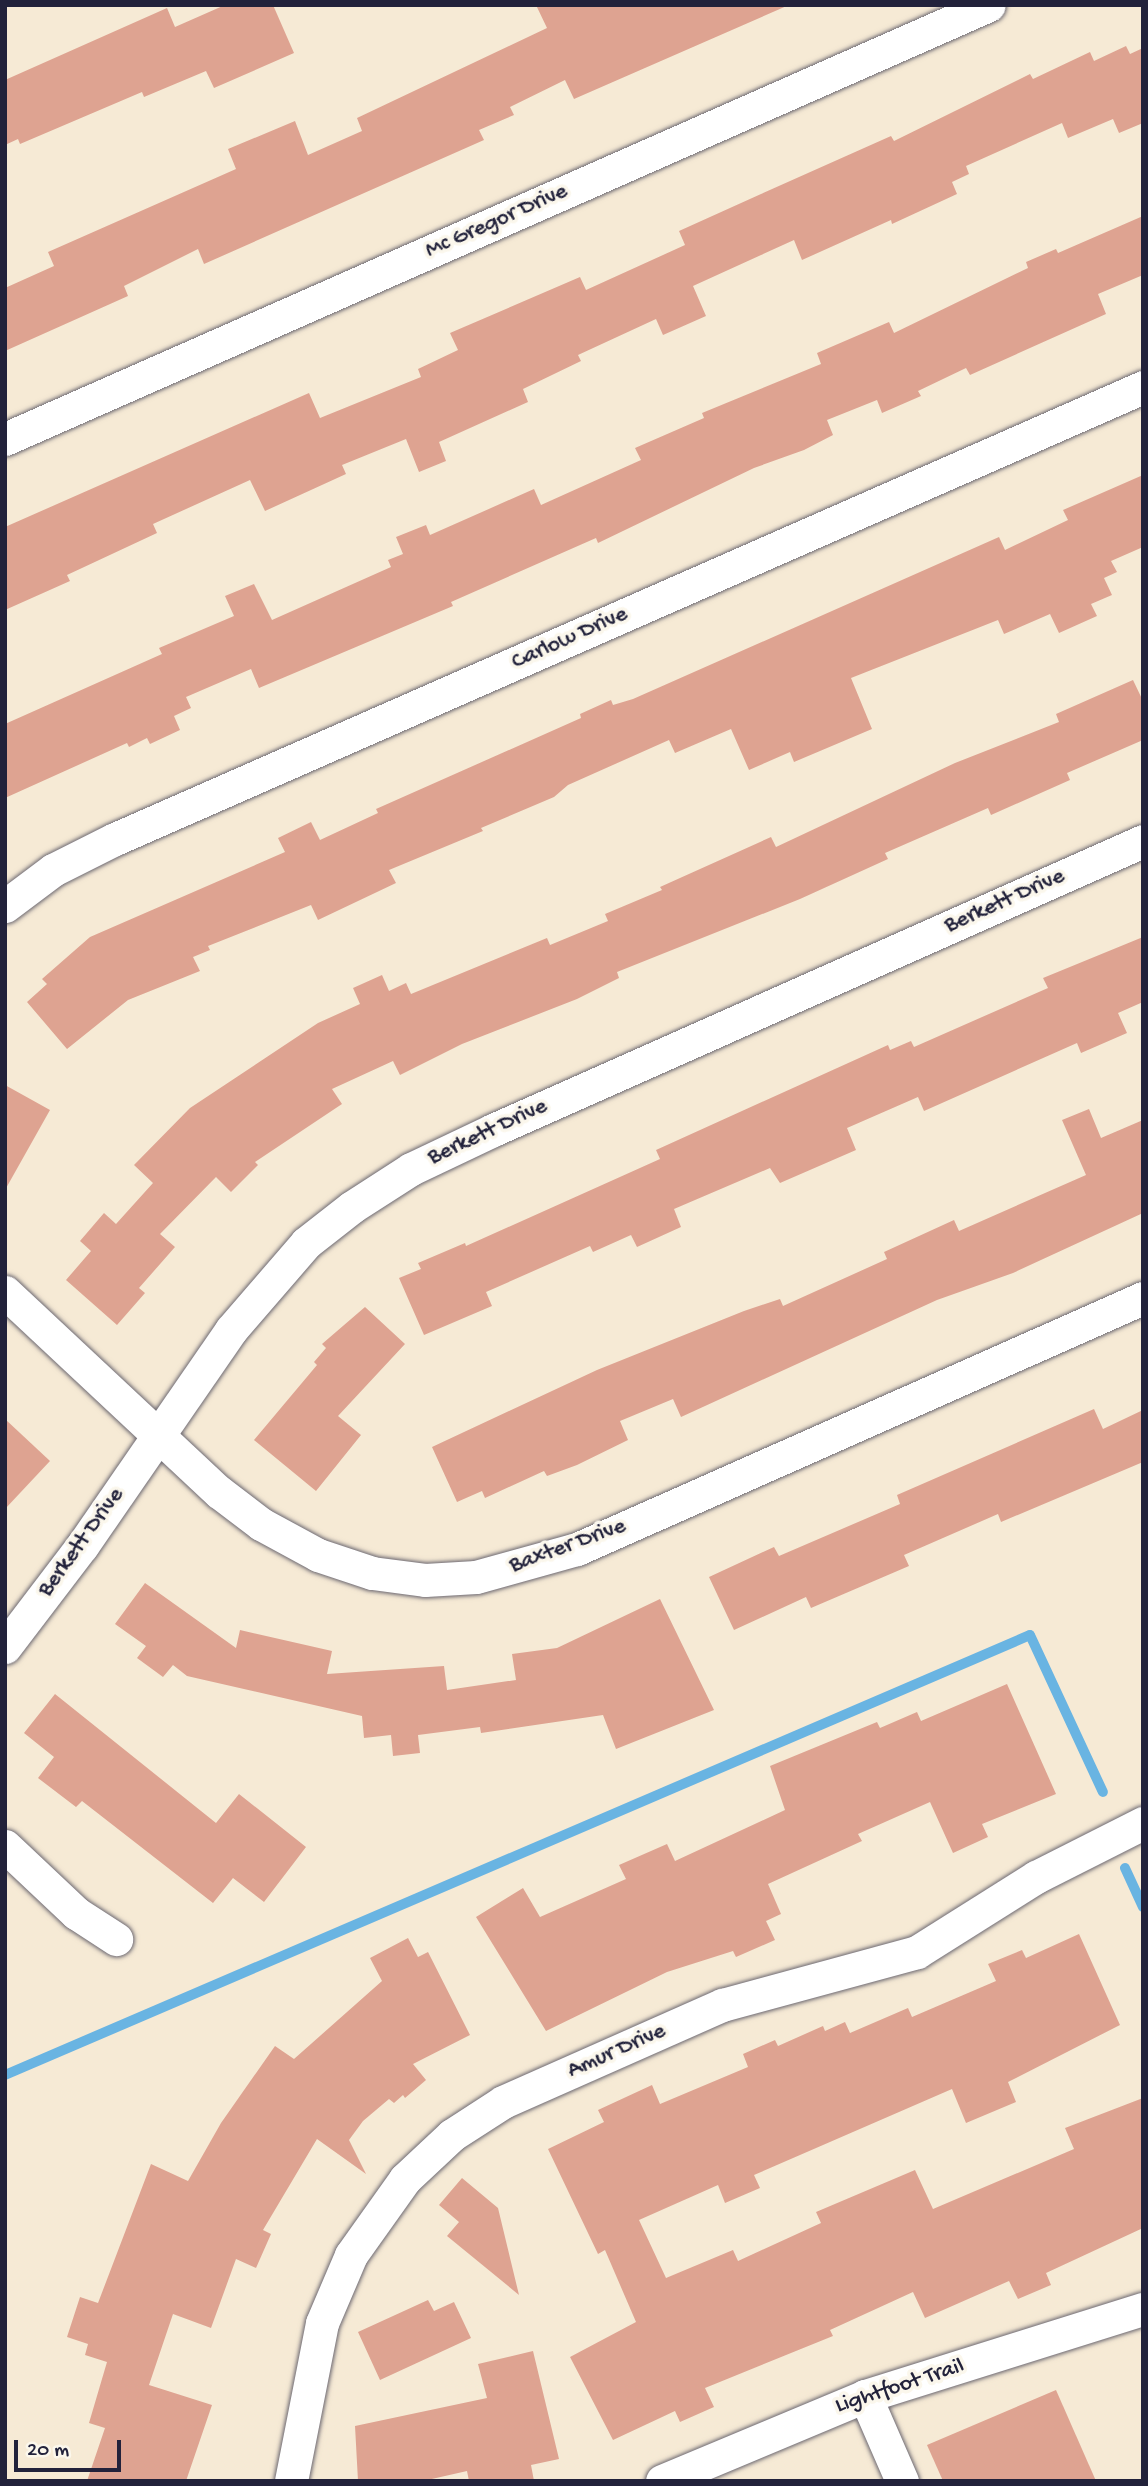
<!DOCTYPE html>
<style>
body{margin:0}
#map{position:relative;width:1148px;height:2486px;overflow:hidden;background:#f6ead5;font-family:"Gochi Hand",sans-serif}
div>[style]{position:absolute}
.stream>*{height:10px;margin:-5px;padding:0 5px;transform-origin:5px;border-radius:5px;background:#69b4e2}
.building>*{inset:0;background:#dea391}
.roads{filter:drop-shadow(0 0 2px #6c6871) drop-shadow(0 0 2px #6c6871)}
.street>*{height:33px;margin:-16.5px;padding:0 16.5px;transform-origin:16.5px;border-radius:16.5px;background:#fff}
span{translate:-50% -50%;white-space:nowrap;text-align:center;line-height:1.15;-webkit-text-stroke:7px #fbf7ec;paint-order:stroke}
.street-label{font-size:23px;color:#22223b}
.frame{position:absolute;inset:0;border:7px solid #22223b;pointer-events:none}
.scale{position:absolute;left:14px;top:2440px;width:107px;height:32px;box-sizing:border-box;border:4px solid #22223b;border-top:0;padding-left:9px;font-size:21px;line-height:24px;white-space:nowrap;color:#22223b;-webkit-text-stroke:5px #fbf7ec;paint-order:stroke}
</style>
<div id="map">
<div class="stream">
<i style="left:1125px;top:1868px;width:43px;rotate:65.2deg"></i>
<i style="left:5px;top:2075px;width:1115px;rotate:-23.23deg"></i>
<i style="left:1030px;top:1635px;width:173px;rotate:65.1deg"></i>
</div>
<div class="building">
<i style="clip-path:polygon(225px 5px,273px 5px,294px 53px,214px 88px,206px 71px,144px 97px,142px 92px,20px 144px,18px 139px,5px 145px,5px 80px,167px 8px,175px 27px)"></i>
<i style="clip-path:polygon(536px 5px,789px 5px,574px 99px,565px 80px,510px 107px,514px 115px,479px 130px,484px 140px,204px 264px,198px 249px,124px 286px,128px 296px,5px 351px,5px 288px,54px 266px,48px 252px,236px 169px,228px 149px,295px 121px,308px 155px,362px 131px,357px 118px,547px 28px)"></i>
<i style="clip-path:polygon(1126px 46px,1130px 54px,1143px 48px,1143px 123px,1119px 133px,1113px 119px,1068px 138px,1062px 123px,966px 166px,969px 174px,952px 182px,957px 194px,892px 224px,891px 220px,802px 260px,794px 240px,693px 286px,706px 316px,663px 335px,656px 319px,578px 355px,581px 361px,523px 389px,528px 402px,439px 442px,446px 461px,419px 472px,406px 439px,342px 465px,346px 474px,265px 511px,250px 480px,153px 524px,157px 533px,67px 575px,70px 581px,5px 610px,5px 527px,309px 393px,320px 418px,421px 377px,418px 369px,458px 350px,450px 333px,580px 277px,586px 290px,685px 245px,679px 231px,761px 194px,891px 136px,894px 141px,1030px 74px,1033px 79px,1090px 52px,1094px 61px)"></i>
<i style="clip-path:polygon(1143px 216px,1143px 275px,1098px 294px,1106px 314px,970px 375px,966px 368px,918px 391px,921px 396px,882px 413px,877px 400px,827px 420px,833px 435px,804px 450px,754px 468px,598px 543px,596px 538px,451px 602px,453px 606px,259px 688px,251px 669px,186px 697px,191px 708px,174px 716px,180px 730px,150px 744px,147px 738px,129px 747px,127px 743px,5px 798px,5px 724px,162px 654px,159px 648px,234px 616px,225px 596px,254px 584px,272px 620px,391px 567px,388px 560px,403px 554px,396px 537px,426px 525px,430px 535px,534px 489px,541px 505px,641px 460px,635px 448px,704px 418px,702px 413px,821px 364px,817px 353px,889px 322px,894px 333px,1028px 268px,1026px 262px,1056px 249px,1058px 253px)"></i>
<i style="clip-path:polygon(1143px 475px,1143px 547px,1111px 561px,1117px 572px,1104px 578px,1112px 595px,1091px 604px,1097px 616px,1059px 633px,1050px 614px,1004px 634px,998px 620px,851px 678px,872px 729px,794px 762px,790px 752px,749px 770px,731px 729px,675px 753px,669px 740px,568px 785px,554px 797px,481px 828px,483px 831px,389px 870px,396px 883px,318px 920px,311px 905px,208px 946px,210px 950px,193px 957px,200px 971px,128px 1000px,67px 1049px,27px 1002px,47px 984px,42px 979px,90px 937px,285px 852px,278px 838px,311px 822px,320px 840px,378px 813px,376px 809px,581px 718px,580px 714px,611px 700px,613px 705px,633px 699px,999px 537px,1005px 550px,1068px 520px,1063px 510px)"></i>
<i style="clip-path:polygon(1133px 680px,1143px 701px,1143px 740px,1067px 773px,1070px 780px,991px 815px,988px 808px,885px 853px,888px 859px,800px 899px,617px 972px,619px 978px,577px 999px,462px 1044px,400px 1075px,393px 1061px,332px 1089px,342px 1104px,255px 1162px,258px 1165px,231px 1192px,216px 1177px,160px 1234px,175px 1247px,139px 1288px,145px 1293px,117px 1325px,66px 1280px,91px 1251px,80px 1241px,104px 1213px,116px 1224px,153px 1183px,134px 1165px,190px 1108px,318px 1023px,360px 1004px,353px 988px,382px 975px,389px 991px,406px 983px,411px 994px,547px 938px,550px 945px,608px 921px,605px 914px,662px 890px,660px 887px,771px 837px,776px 847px,955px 763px,1059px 722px,1056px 714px)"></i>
<i style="clip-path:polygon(1143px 937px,1143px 1002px,1118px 1013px,1127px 1033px,1081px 1053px,1077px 1043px,924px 1111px,918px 1097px,847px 1128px,856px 1150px,780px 1183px,770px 1168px,674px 1209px,681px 1227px,637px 1247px,631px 1235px,593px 1252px,590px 1246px,486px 1292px,492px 1306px,424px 1335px,399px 1278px,421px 1269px,418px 1263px,465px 1243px,466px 1246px,660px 1159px,656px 1150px,888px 1045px,890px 1050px,911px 1041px,914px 1047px,1048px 988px,1043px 978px)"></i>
<i style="clip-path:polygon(5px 1085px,50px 1110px,5px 1190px)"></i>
<i style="clip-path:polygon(1089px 1109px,1101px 1138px,1143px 1120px,1143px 1213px,1013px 1273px,937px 1300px,681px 1417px,673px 1399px,620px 1421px,628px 1440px,577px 1465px,547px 1476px,544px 1471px,485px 1498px,482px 1491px,457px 1502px,432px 1447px,597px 1370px,744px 1311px,780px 1299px,783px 1306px,887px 1259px,884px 1252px,954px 1220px,959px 1231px,1086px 1175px,1062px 1120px)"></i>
<i style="clip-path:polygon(365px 1307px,405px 1344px,338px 1416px,361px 1435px,316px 1491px,254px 1440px,317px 1365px,314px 1362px,326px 1348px,322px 1344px)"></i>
<i style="clip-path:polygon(1094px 1409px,1103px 1429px,1143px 1410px,1143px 1462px,1001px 1522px,998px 1514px,904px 1555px,909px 1566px,811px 1608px,806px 1597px,734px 1630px,709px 1577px,774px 1547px,779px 1556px,900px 1504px,897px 1495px)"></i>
<i style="clip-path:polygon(5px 1419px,50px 1461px,5px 1509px)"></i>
<i style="clip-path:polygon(145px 1583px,236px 1648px,240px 1630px,332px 1651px,327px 1674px,444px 1666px,447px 1690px,516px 1680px,512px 1654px,557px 1648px,660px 1599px,714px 1710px,616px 1749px,603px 1715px,481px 1733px,480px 1727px,418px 1735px,420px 1753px,393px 1756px,391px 1735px,364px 1738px,362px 1716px,187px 1676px,173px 1665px,163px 1677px,137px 1658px,146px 1646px,115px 1624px)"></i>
<i style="clip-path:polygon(1007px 1684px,1056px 1794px,982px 1824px,988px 1837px,953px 1853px,930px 1802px,858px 1834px,862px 1841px,768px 1884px,781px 1914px,766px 1921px,775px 1940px,736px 1957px,733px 1951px,667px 1972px,546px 2031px,476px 1917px,523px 1888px,540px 1917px,626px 1879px,619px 1865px,667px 1844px,675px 1861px,785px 1810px,770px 1766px,877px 1722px,880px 1728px,917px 1712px,921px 1721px)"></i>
<i style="clip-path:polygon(55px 1694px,216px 1823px,239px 1794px,306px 1847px,264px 1902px,233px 1878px,213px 1903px,82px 1801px,76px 1807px,38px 1778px,54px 1757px,24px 1733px)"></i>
<i style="clip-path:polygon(1079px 1934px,1120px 2025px,1008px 2082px,1016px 2102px,966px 2123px,952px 2089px,754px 2175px,760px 2188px,725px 2203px,718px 2185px,639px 2220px,666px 2278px,733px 2250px,738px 2261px,821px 2223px,816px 2212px,915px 2170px,933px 2209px,1074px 2149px,1065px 2128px,1143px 2098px,1143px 2228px,1046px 2273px,1051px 2285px,1018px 2299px,1009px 2281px,925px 2318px,913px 2292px,830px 2330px,833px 2336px,705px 2388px,714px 2407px,680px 2422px,675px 2411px,613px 2440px,570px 2357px,636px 2322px,605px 2250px,598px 2254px,548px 2149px,604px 2122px,598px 2110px,652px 2085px,660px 2104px,748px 2067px,743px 2054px,775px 2040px,778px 2046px,823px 2026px,825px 2031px,845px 2022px,850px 2033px,908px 2008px,912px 2017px,996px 1981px,988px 1964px,1022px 1950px,1026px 1958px)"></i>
<i style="clip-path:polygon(408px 1938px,418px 1957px,428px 1952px,470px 2035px,413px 2064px,426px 2080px,405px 2098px,403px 2095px,394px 2103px,389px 2099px,363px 2121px,349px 2140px,366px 2174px,317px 2139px,263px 2230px,271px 2234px,256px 2268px,236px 2259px,211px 2328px,173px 2314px,149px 2385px,212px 2405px,186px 2481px,87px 2481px,105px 2428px,89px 2423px,107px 2362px,85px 2355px,88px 2344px,67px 2337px,80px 2297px,98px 2303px,151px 2164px,188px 2181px,221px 2123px,275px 2046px,294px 2059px,382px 1981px,370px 1958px)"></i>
<i style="clip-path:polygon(462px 2178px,498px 2208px,519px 2295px,447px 2236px,459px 2222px,439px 2205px)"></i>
<i style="clip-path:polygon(428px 2300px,434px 2311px,454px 2302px,471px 2338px,380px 2380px,358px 2332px)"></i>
<i style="clip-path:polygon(533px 2351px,559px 2459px,531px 2465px,534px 2481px,469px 2481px,467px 2471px,423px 2481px,358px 2481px,355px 2426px,487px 2398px,478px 2364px)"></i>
<i style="clip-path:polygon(1056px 2390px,1096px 2481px,943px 2481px,927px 2445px)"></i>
</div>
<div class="roads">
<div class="street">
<i style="left:5px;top:439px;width:1075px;rotate:-23.8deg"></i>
<i style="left:5px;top:906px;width:60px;rotate:-36.9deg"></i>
<i style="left:53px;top:870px;width:69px;rotate:-26.6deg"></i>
<i style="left:115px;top:839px;width:1123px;rotate:-23.73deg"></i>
<i style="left:5px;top:1292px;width:293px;rotate:43.1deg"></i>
<i style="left:219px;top:1492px;width:53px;rotate:37.3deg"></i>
<i style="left:261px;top:1524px;width:65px;rotate:28.5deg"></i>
<i style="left:318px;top:1555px;width:57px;rotate:18.4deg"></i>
<i style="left:372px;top:1573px;width:53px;rotate:7.5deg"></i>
<i style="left:425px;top:1580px;width:51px;rotate:-3.4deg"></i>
<i style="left:476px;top:1577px;width:105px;rotate:-15.5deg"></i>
<i style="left:577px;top:1549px;width:619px;rotate:-23.92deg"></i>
<i style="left:5px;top:1647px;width:127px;rotate:-52.7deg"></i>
<i style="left:82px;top:1546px;width:262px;rotate:-55.4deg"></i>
<i style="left:231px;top:1330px;width:115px;rotate:-49.2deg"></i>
<i style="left:306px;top:1243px;width:58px;rotate:-38deg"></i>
<i style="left:352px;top:1207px;width:70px;rotate:-32.8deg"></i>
<i style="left:411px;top:1169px;width:91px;rotate:-25.4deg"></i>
<i style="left:493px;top:1130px;width:711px;rotate:-23.97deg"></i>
<i style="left:5px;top:1846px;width:98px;rotate:43.3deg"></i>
<i style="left:76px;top:1913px;width:48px;rotate:33deg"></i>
<i style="left:865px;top:2396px;width:93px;rotate:66.5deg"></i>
<i style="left:291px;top:2481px;width:161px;rotate:-78.9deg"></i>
<i style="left:322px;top:2323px;width:74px;rotate:-66.9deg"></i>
<i style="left:351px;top:2255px;width:93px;rotate:-54.6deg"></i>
<i style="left:405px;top:2179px;width:64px;rotate:-43.1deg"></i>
<i style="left:452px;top:2135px;width:61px;rotate:-32.9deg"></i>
<i style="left:503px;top:2102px;width:240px;rotate:-23.9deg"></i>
<i style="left:722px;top:2005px;width:202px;rotate:-15.2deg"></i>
<i style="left:917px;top:1952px;width:141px;rotate:-32.2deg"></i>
<i style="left:1036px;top:1877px;width:120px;rotate:-26.8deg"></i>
<i style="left:662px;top:2481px;width:220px;rotate:-22.7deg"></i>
<i style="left:865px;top:2396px;width:291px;rotate:-17.4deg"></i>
</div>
</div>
<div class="street-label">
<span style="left:497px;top:222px;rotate:-24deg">Mc Gregor Drive</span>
<span style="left:570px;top:639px;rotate:-24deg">Carlow Drive</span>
<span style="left:1005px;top:902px;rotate:-24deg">Berkett Drive</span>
<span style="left:488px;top:1133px;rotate:-25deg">Berkett Drive</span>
<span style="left:82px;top:1543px;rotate:-54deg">Berkett Drive</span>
<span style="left:568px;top:1547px;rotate:-20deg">Baxter Drive</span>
<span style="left:617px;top:2052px;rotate:-24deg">Amur Drive</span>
<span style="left:900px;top:2387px;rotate:-18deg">Lightfoot Trail</span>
</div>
<div class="frame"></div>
<div class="scale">20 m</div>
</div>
